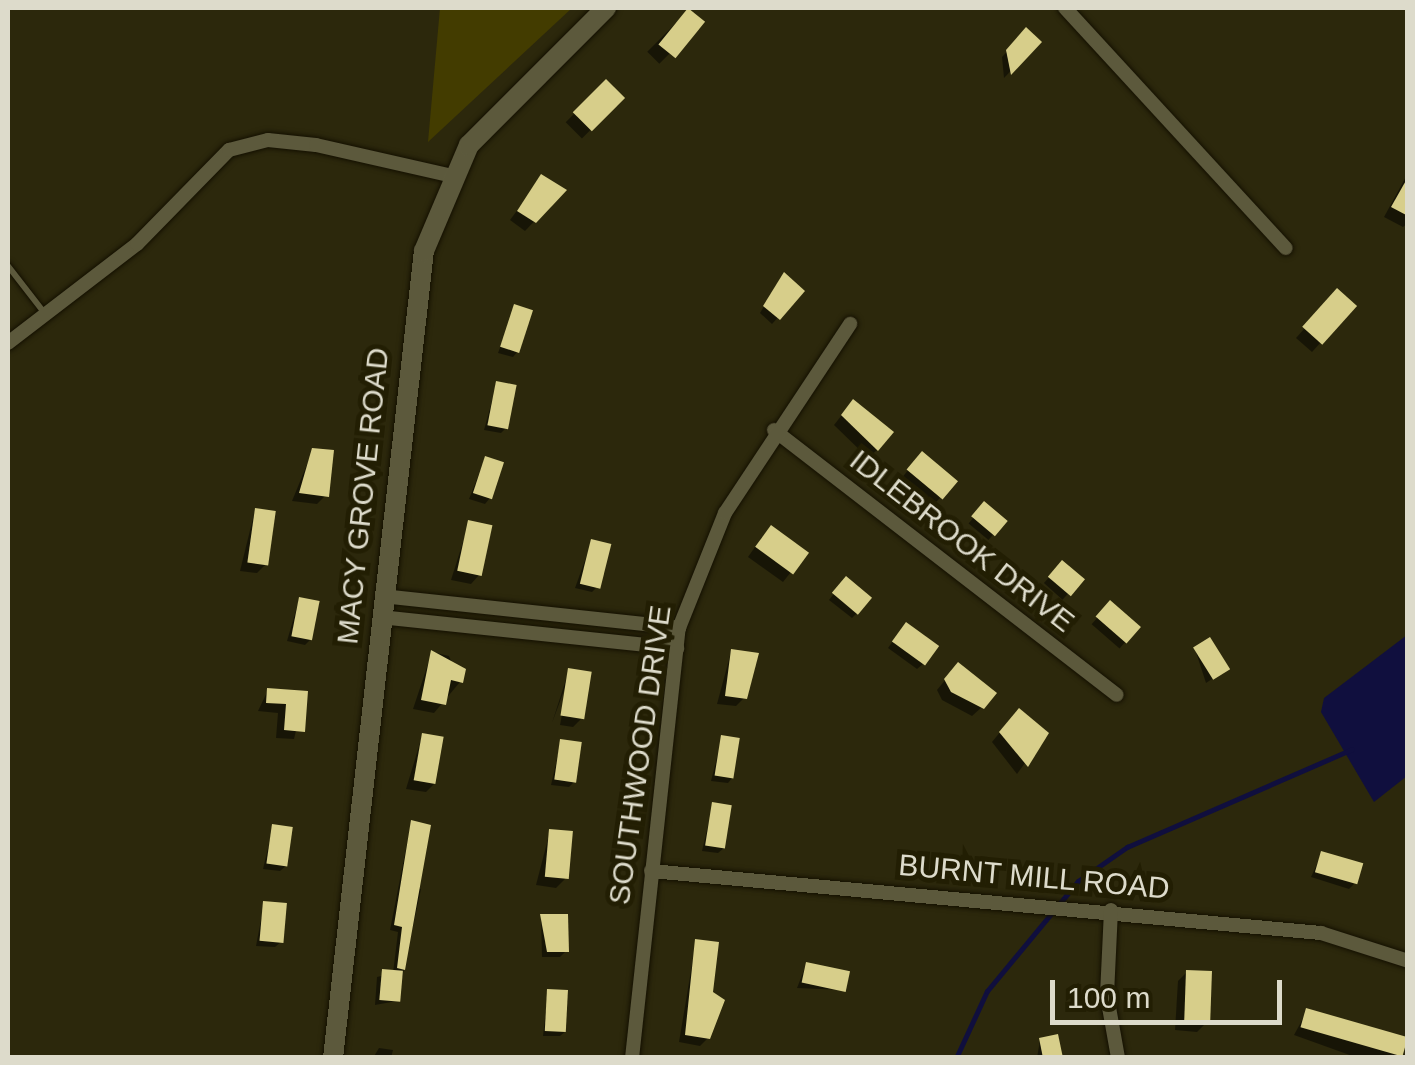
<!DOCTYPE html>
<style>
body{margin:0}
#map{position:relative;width:1415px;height:1065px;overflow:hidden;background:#2c280c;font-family:Helvetica,sans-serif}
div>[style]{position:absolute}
.green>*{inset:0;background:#433c00}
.water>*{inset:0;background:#100f3e}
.shadow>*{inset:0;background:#0007;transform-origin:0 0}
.stream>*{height:5px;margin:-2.5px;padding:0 2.5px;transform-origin:2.5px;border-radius:2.5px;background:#100f3e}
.building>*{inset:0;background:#d7ce8a;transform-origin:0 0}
.roads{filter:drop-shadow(0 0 2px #141000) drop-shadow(0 0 2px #141000)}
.lane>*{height:6px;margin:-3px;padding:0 3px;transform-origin:3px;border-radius:3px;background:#5c593c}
.street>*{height:14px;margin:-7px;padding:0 7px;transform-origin:7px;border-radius:7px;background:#5c593c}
.secondary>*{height:20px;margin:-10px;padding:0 10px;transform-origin:10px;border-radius:10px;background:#5c593c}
span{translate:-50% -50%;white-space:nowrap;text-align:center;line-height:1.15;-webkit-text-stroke:10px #221e03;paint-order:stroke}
.street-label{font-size:30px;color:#dddbcb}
.frame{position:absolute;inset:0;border:10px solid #dddbcb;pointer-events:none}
.scale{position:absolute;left:1050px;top:980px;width:232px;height:45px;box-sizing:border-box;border:5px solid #dddbcb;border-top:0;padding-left:12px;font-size:30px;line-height:35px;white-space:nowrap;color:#dddbcb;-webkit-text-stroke:8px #221e03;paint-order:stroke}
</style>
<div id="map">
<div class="green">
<i style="clip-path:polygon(440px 8px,572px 8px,428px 142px)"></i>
</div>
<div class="water">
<i style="clip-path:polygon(1407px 635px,1407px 776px,1374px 802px,1321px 712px,1324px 698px)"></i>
</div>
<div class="shadow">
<i style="left:689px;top:10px;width:17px;height:59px;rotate:45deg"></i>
<i style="clip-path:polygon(1026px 31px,1038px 42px,1004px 78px,1002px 57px)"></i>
<i style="left:606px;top:82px;width:23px;height:57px;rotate:45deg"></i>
<i style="clip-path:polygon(1408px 173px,1408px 223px,1403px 227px,1384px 217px)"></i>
<i style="clip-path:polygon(542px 177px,563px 191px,525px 231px,510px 220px)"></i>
<i style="clip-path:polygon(779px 281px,802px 291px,772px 324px,760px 313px)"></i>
<i style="clip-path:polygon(1329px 301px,1354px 306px,1312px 352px,1296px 338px)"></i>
<i style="clip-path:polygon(515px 307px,518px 351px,513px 357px,498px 353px)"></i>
<i style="clip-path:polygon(497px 383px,507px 427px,501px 433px,484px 430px)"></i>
<i style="clip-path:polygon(845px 411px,877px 450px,868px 458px,834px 425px)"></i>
<i style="clip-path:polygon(313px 450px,326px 495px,317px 504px,292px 501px)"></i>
<i style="clip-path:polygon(485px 459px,490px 498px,485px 504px,469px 499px)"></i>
<i style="clip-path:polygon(914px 463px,940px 498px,931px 507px,900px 480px)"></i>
<i style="left:984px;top:505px;width:26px;height:24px;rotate:40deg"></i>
<i style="clip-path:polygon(255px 510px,266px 564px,257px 573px,240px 571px)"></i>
<i style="clip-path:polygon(469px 523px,480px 574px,471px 584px,451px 580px)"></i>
<i style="clip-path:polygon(762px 537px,806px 553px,783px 582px,748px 557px)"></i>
<i style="clip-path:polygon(592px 541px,597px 587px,592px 592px,575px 588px)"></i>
<i style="left:1062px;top:563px;width:25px;height:27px;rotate:42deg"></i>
<i style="clip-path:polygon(841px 585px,857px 613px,852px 618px,829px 600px)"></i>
<i style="clip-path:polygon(299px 600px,311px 639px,305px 645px,287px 641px)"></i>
<i style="left:1110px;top:603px;width:37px;height:28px;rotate:41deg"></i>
<i style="clip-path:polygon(901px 630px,923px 664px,917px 669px,888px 648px)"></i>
<i style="clip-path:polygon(1195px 649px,1227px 669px,1206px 683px)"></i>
<i style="clip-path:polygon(432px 652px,449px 656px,460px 682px,434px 713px,413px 709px)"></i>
<i style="clip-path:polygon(731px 652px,745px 697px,736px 706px,717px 704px)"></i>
<i style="clip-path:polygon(569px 670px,582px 718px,573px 727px,560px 725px,569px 677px,552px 723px)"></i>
<i style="clip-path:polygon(950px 674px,982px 707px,972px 716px,942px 700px,937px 690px)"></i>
<i style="clip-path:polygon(268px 690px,305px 693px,294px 739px,276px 738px,278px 713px,258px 711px)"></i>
<i style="clip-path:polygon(1010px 720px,1046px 734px,1017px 774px,992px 742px)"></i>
<i style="clip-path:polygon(422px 736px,435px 783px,426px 792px,406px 789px)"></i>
<i style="clip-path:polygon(722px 738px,733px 777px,728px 783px,711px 781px)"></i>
<i style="clip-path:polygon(561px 742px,575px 781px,569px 787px,551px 785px)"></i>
<i style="clip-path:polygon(713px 804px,724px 848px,718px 853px,702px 851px)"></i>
<i style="clip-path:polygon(411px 823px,413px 887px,421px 889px,397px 1001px,375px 1005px,377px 977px,393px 973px,398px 932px,390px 930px)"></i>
<i style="clip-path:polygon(273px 827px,286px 866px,280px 871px,263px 869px)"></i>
<i style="clip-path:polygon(550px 831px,565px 879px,556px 888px,536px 885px)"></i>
<i style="clip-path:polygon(1322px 853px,1354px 884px,1349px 889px,1311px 877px)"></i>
<i style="clip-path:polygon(264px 904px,281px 942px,275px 947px,256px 946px)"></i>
<i style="clip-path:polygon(541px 917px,566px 951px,560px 957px,542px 957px)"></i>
<i style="clip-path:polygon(696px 941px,708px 1038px,700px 1046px,679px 1042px)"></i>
<i style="clip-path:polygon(806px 965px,844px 990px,797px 988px)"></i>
<i style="clip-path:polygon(1187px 972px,1206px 1023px,1197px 1032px,1175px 1030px,1178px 981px)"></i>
<i style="clip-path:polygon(548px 992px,566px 1031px,560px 1036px,543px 1036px)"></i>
<i style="clip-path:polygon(1307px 1011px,1408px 1058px,1358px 1058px,1294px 1035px)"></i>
<i style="clip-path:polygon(1040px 1040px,1061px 1058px,1037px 1058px)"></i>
<i style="clip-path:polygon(379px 1048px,393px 1050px,391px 1058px,373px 1058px)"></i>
</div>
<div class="stream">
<i style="left:956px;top:1058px;width:74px;rotate:-65.2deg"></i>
<i style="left:987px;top:991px;width:143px;rotate:-50.4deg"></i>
<i style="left:1078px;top:881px;width:60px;rotate:-34.8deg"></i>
<i style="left:1127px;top:847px;width:245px;rotate:-23.5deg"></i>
</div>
<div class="building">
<i style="left:688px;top:8px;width:22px;height:47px;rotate:39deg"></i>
<i style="clip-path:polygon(1026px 27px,1042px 42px,1011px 75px,1006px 50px)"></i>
<i style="left:606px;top:79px;width:27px;height:47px;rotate:45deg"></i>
<i style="clip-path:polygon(541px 174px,567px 190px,536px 223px,517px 211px)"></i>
<i style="clip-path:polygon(1408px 177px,1408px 216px,1391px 207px)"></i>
<i style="clip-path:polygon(784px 272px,805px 291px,780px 320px,763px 306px)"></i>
<i style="left:1337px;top:288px;width:27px;height:52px;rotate:42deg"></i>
<i style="left:514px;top:304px;width:20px;height:45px;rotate:18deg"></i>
<i style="left:496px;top:381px;width:21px;height:45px;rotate:11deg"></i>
<i style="clip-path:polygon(853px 399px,894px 432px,878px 451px,841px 415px)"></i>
<i style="clip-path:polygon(312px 448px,334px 450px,329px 497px,299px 493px)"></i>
<i style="left:922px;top:451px;width:47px;height:24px;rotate:40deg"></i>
<i style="left:485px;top:456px;width:20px;height:39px;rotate:18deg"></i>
<i style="left:984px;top:501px;width:31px;height:20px;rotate:40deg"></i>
<i style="left:255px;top:508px;width:21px;height:55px;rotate:8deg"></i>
<i style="left:468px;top:520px;width:25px;height:52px;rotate:12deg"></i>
<i style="left:771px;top:525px;width:47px;height:27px;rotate:36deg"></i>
<i style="left:591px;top:539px;width:21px;height:46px;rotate:14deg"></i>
<i style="left:1062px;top:560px;width:30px;height:22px;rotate:40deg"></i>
<i style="left:846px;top:576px;width:34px;height:22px;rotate:40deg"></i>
<i style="left:299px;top:597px;width:21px;height:40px;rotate:11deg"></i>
<i style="left:1110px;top:600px;width:41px;height:22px;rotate:41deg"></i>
<i style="left:906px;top:622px;width:41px;height:24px;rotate:36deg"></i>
<i style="left:1210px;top:637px;width:38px;height:20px;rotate:58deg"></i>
<i style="clip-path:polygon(731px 649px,759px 653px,747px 699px,725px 696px)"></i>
<i style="clip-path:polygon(431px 650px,466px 669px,463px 683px,451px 680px,446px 705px,421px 700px)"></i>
<i style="clip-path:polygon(958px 662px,997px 693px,984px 709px,951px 692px,944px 679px)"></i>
<i style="left:568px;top:668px;width:24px;height:48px;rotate:9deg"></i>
<i style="clip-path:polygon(267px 688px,308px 691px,305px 732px,284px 730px,286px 704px,266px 703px)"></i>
<i style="clip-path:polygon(1019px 708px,1049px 733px,1028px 767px,999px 732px)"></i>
<i style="left:422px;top:733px;width:22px;height:48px;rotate:10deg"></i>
<i style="left:721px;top:735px;width:19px;height:41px;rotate:9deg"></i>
<i style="left:560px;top:739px;width:22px;height:41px;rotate:8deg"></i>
<i style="left:712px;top:802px;width:20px;height:44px;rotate:9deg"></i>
<i style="clip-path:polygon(411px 820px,431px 825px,405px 970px,397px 968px,402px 927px,394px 925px)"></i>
<i style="left:272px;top:824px;width:21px;height:40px;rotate:8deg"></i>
<i style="left:549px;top:829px;width:24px;height:48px;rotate:5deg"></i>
<i style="left:1321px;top:851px;width:44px;height:22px;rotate:16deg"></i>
<i style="left:263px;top:901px;width:24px;height:40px;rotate:5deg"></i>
<i style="clip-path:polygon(540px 914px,568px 914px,569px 952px,547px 952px)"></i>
<i style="clip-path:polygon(695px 939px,719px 942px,713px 992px,725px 1000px,710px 1039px,685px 1035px)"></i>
<i style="left:806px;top:962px;width:45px;height:21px;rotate:12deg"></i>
<i style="left:382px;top:969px;width:21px;height:31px;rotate:5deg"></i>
<i style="left:1186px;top:970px;width:26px;height:52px;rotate:2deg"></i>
<i style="left:547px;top:989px;width:21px;height:42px;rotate:3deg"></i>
<i style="left:1306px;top:1008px;width:106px;height:20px;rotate:16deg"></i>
<i style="clip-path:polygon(1058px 1034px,1063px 1058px,1043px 1058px,1039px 1038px)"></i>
</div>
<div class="roads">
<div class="lane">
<i style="left:8px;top:266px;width:62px;rotate:52.2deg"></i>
</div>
<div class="street">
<i style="left:1065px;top:8px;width:326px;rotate:47.4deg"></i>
<i style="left:8px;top:343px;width:163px;rotate:-37.5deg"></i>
<i style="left:137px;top:244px;width:132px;rotate:-45.6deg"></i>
<i style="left:229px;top:150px;width:40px;rotate:-14.4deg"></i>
<i style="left:268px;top:140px;width:48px;rotate:5.9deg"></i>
<i style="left:316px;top:145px;width:139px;rotate:12.8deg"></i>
<i style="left:774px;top:430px;width:433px;rotate:37.7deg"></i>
<i style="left:382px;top:596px;width:299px;rotate:6.1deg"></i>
<i style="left:380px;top:617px;width:299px;rotate:6deg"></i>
<i style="left:651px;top:871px;width:673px;rotate:5.29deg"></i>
<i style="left:1321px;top:933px;width:91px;rotate:17.8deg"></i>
<i style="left:1111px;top:910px;width:86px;rotate:92.7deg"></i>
<i style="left:1107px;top:996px;width:63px;rotate:79.9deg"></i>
<i style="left:632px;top:1058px;width:433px;rotate:-83.8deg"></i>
<i style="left:679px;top:628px;width:124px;rotate:-68.2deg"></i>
<i style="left:725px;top:513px;width:227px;rotate:-56.5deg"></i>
</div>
<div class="secondary">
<i style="left:333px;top:1058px;width:812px;rotate:-83.57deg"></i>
<i style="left:424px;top:251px;width:115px;rotate:-67deg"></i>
<i style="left:469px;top:145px;width:194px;rotate:-45deg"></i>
</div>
</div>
<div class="street-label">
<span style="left:363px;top:496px;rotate:-84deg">MACY GROVE ROAD</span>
<span style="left:962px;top:541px;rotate:38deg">IDLEBROOK DRIVE</span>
<span style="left:640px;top:755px;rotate:-82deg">SOUTHWOOD DRIVE</span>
<span style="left:1034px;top:877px;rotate:5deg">BURNT MILL ROAD</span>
</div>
<div class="frame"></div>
<div class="scale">100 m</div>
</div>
